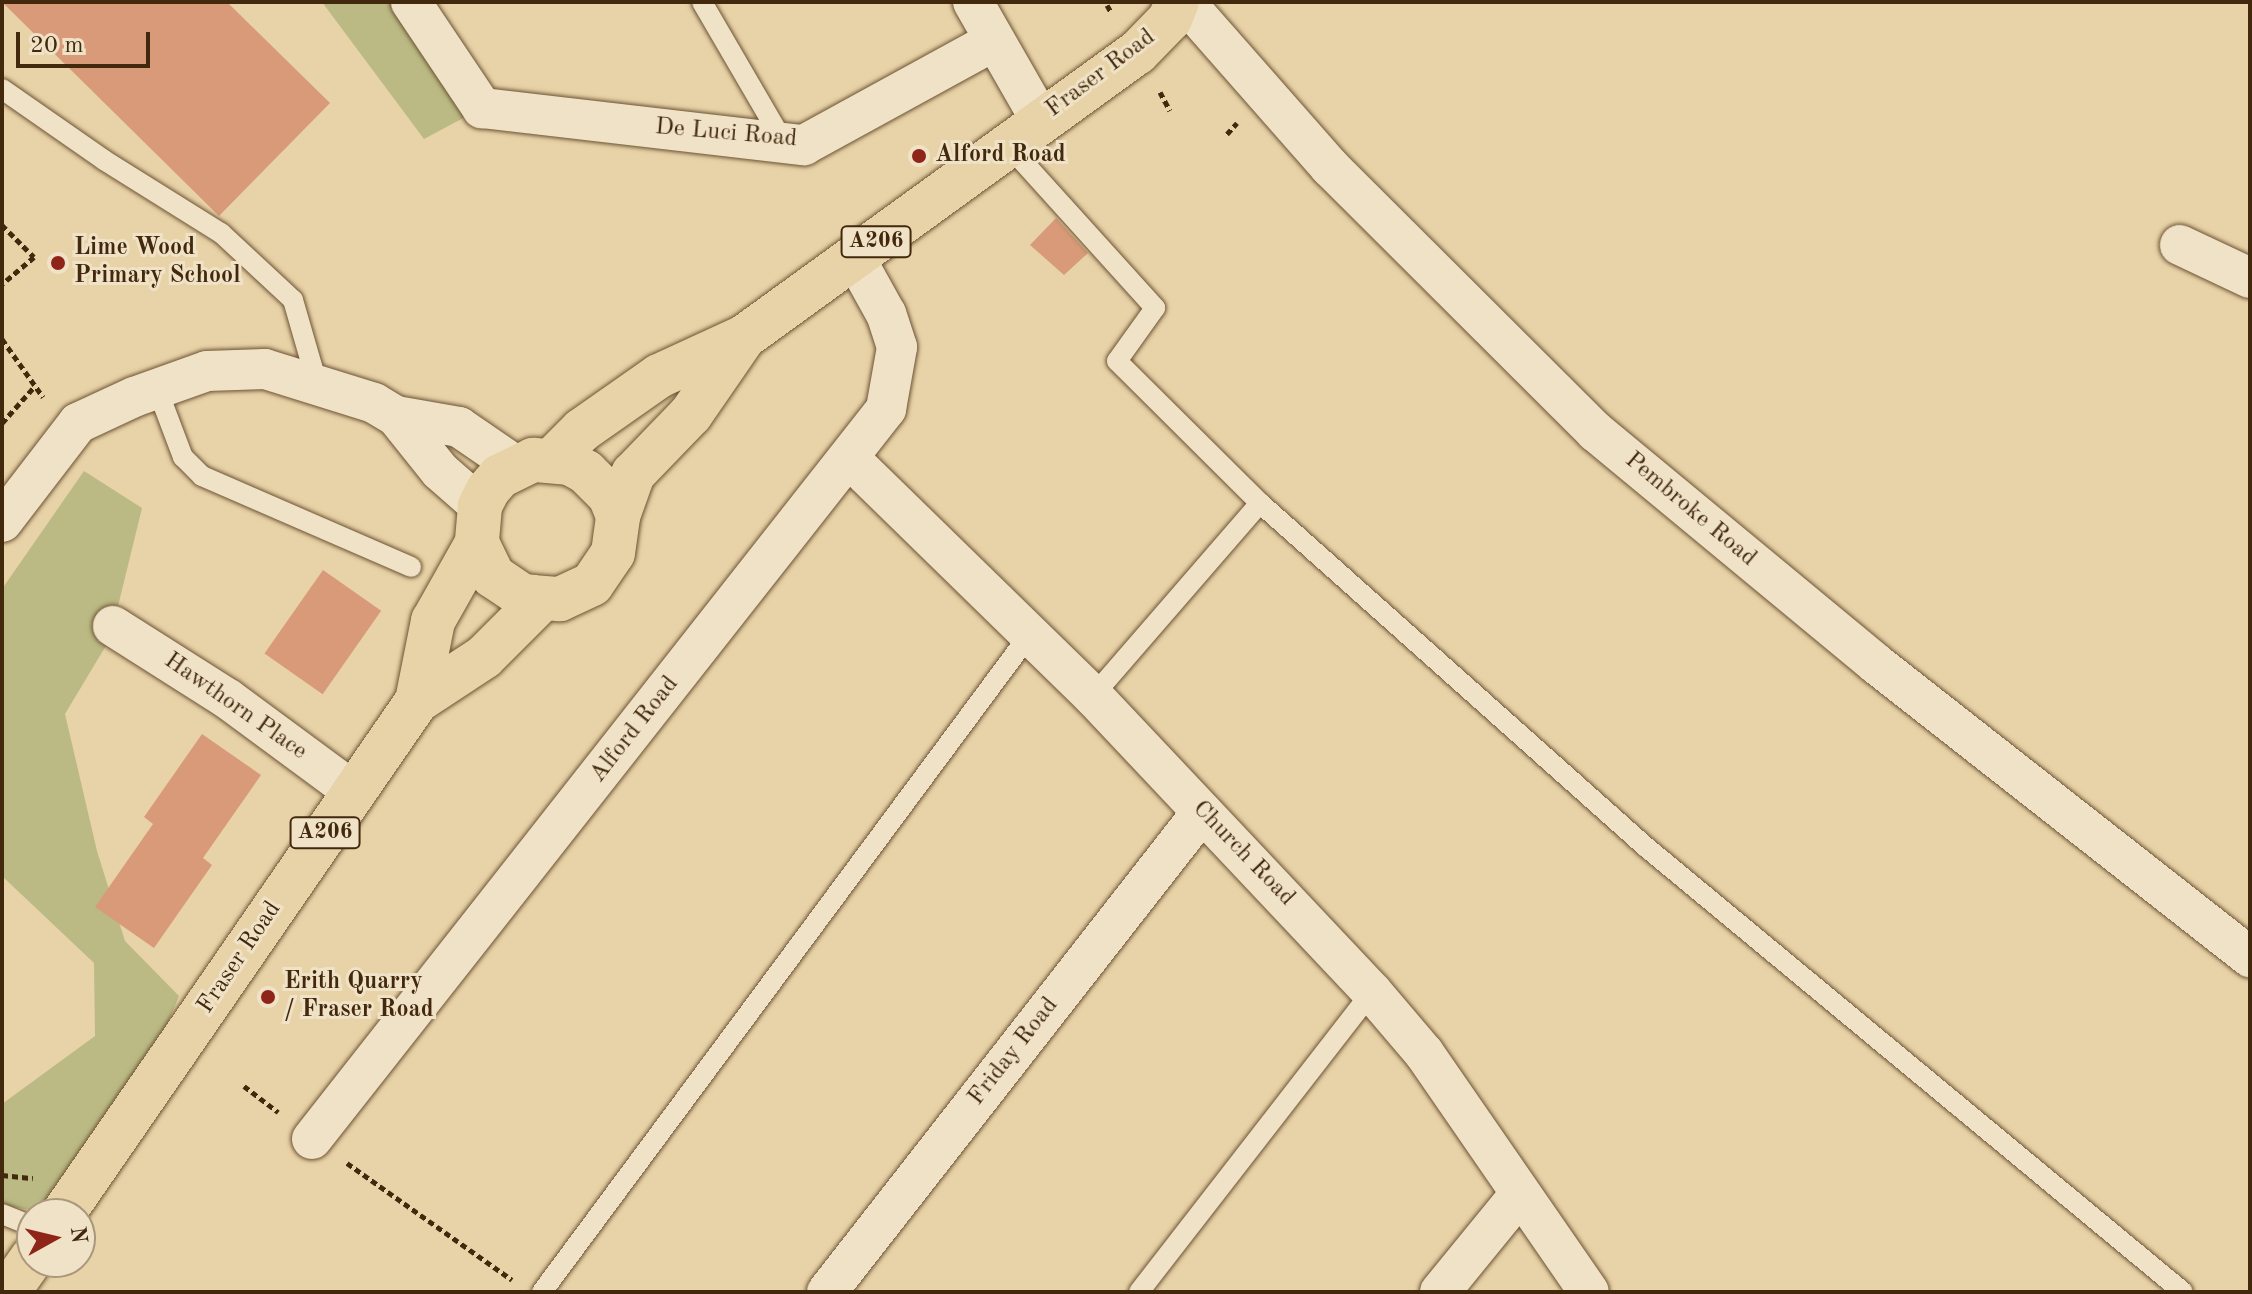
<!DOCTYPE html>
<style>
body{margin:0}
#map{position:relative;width:2252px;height:1294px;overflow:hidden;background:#e8d2a7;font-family:"Old Standard TT",serif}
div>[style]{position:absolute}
.green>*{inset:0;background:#bbba84}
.building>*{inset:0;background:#d89a79;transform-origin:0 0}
.path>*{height:5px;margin-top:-2.5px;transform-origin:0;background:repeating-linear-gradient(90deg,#42290d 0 6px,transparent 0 10px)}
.roads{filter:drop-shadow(0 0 2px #6c5334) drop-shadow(0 0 2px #6c5334)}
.lane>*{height:20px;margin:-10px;padding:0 10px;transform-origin:10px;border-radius:10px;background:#f0e2c6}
.street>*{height:40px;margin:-20px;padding:0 20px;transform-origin:20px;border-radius:20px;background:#f0e2c6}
.primary>*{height:44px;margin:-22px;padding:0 22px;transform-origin:22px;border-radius:22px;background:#e8d2a7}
.dots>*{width:22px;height:22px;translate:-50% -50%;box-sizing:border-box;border:4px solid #f0e2c6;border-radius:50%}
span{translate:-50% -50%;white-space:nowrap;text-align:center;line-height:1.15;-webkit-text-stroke:6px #f0e2c6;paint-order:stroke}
.shield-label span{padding:2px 6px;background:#f0e2c6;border:2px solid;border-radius:6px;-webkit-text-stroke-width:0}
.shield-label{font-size:22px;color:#42290d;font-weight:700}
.street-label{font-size:24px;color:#42290d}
.poi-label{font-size:24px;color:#42290d;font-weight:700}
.left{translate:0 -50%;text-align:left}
.frame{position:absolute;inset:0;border:4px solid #42290d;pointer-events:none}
.north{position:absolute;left:16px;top:1198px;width:80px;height:80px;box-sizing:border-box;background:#f0e2c6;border:2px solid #aa987c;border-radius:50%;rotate:82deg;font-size:22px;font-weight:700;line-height:32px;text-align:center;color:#42290d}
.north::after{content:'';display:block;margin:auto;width:28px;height:36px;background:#8f2418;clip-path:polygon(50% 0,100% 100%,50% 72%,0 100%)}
.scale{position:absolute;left:16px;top:32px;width:134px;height:36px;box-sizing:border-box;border:4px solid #42290d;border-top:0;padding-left:10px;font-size:24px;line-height:28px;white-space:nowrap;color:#42290d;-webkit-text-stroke:6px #f0e2c6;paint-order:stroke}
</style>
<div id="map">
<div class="green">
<i style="clip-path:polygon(322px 2px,411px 2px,482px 108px,424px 139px)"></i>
<i style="clip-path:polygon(84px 471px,142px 508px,110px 639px,65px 714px,97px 851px,125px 941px,179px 996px,104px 1178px,36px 1211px,2px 1205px,2px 1104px,95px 1036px,94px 963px,2px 876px,2px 589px)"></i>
</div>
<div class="building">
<i style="clip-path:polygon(2px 2px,227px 2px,330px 103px,219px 216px)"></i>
<i style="clip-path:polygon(1056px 218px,1088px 253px,1064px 275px,1030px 245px)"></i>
<i style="left:323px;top:570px;width:71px;height:102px;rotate:35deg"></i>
<i style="clip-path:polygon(202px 734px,261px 775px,203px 858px,212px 865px,154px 948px,95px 907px,153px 824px,144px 817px)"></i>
</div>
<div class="path">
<i style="left:1107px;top:5px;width:8px;rotate:60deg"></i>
<i style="left:1160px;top:92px;width:21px;rotate:62deg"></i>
<i style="left:1227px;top:134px;width:15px;rotate:-48deg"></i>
<i style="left:2px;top:225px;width:45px;rotate:45deg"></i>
<i style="left:34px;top:257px;width:42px;rotate:139.8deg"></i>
<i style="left:2px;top:339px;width:71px;rotate:54.7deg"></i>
<i style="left:2px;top:423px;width:50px;rotate:-48.3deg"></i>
<i style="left:244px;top:1086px;width:43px;rotate:37.4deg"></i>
<i style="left:347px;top:1163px;width:202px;rotate:35.3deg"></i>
<i style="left:2px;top:1175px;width:31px;rotate:6deg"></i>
</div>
<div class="roads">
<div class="lane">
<i style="left:702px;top:2px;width:163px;rotate:59.8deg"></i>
<i style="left:2px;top:89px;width:124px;rotate:34.8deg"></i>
<i style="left:104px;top:160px;width:138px;rotate:32deg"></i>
<i style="left:221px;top:233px;width:98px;rotate:42.9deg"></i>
<i style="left:293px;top:300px;width:86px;rotate:73.9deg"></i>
<i style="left:1007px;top:144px;width:221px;rotate:47.9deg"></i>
<i style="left:1155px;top:308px;width:65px;rotate:125.6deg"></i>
<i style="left:1117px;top:361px;width:202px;rotate:44.8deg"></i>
<i style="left:1260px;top:503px;width:255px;rotate:130.9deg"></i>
<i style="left:158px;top:391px;width:71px;rotate:69.3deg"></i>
<i style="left:183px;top:457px;width:27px;rotate:45deg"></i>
<i style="left:202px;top:476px;width:228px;rotate:23.5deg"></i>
<i style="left:1260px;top:503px;width:517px;rotate:41.71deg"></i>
<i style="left:1646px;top:847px;width:697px;rotate:39.65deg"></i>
<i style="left:2px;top:1214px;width:32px;rotate:22deg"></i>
<i style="left:542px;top:1292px;width:819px;rotate:-53.44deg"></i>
<i style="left:1139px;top:1292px;width:380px;rotate:-52.2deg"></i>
</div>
<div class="street">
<i style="left:411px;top:2px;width:128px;rotate:56.2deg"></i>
<i style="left:482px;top:108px;width:324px;rotate:6.6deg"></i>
<i style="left:804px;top:145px;width:217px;rotate:-28.7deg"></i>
<i style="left:973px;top:2px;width:135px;rotate:60.2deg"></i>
<i style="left:1185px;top:2px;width:220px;rotate:48.7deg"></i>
<i style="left:1330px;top:167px;width:375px;rotate:44.9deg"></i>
<i style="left:1596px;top:432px;width:362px;rotate:39.6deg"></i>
<i style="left:1875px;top:663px;width:477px;rotate:38.1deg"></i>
<i style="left:2180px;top:245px;width:77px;rotate:25.2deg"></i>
<i style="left:396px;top:416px;width:64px;rotate:9.9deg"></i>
<i style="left:459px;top:427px;width:69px;rotate:34.4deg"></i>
<i style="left:849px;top:458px;width:341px;rotate:44.3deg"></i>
<i style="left:1093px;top:696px;width:407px;rotate:46.7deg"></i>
<i style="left:1372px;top:992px;width:80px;rotate:49.6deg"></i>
<i style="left:1424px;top:1053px;width:290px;rotate:55.4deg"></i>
<i style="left:2px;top:522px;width:125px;rotate:-52.5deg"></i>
<i style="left:78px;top:423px;width:62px;rotate:-24.9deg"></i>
<i style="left:134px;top:397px;width:77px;rotate:-19.6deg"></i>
<i style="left:207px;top:371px;width:58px;rotate:-2deg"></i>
<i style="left:265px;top:369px;width:114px;rotate:17.3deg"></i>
<i style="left:374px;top:403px;width:26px;rotate:31deg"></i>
<i style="left:396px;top:416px;width:70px;rotate:51.3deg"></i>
<i style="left:440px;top:471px;width:53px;rotate:41.2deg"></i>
<i style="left:113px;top:626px;width:136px;rotate:32.4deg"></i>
<i style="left:228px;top:699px;width:157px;rotate:36.4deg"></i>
<i style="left:312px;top:1139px;width:929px;rotate:-51.82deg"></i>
<i style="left:886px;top:409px;width:63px;rotate:-79.9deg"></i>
<i style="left:897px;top:347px;width:35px;rotate:-108deg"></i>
<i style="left:886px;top:314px;width:64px;rotate:-119deg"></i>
<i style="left:827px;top:1292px;width:609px;rotate:-52deg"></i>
<i style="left:1440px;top:1292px;width:127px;rotate:-50.8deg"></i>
</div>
<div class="primary">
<i style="left:552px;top:460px;width:42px;rotate:-45deg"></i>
<i style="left:582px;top:430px;width:94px;rotate:-35deg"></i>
<i style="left:659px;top:376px;width:94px;rotate:-24.6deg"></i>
<i style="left:744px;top:337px;width:485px;rotate:-35.9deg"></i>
<i style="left:1137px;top:53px;width:47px;rotate:-45.9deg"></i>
<i style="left:1170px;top:19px;width:18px;rotate:-68deg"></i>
<i style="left:618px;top:516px;width:22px;rotate:-112deg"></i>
<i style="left:610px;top:496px;width:34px;rotate:-135deg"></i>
<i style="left:586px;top:472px;width:18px;rotate:-151deg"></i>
<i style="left:570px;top:463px;width:37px;rotate:-175deg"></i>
<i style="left:533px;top:460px;width:37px;rotate:154deg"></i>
<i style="left:500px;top:476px;width:18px;rotate:131deg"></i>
<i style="left:488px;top:490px;width:18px;rotate:117deg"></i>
<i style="left:480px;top:506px;width:37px;rotate:95deg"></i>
<i style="left:477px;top:543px;width:37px;rotate:64deg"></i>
<i style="left:493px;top:576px;width:36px;rotate:34deg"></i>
<i style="left:523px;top:596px;width:37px;rotate:5deg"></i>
<i style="left:560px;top:599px;width:35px;rotate:-25deg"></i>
<i style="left:592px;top:584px;width:37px;rotate:-56deg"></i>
<i style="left:613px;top:553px;width:37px;rotate:-82deg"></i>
<i style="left:618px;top:516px;width:45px;rotate:-70.3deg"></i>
<i style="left:633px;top:474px;width:83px;rotate:-46deg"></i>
<i style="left:691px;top:414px;width:93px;rotate:-55.5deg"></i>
<i style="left:417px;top:701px;width:82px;rotate:-78.7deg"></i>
<i style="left:433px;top:621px;width:90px;rotate:-60.6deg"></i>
<i style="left:63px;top:1214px;width:623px;rotate:-55.39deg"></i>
<i style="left:417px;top:701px;width:80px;rotate:-33.3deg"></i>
<i style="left:484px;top:657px;width:81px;rotate:-45deg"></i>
<i style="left:8px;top:1292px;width:42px;rotate:-54.8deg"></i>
</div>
</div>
<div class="dots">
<i style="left:919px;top:156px;background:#8f2418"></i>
<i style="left:58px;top:263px;background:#8f2418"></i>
<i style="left:268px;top:997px;background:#8f2418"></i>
</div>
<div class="shield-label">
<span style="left:876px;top:242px">A206</span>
<span style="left:325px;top:833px">A206</span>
</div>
<div class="street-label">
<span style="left:1101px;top:74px;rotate:-37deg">Fraser Road</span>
<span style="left:726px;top:134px;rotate:5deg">De Luci Road</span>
<span style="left:1690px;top:510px;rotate:40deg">Pembroke Road</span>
<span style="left:235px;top:707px;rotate:35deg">Hawthorn Place</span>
<span style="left:635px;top:730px;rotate:-52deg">Alford Road</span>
<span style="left:1243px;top:854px;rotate:46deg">Church Road</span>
<span style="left:240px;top:958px;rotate:-56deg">Fraser Road</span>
<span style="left:1014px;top:1052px;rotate:-52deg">Friday Road</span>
</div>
<div class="poi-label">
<span class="left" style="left:935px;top:156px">Alford Road</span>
<span class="left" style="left:74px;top:263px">Lime Wood<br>Primary School</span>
<span class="left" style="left:284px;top:997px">Erith Quarry<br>/ Fraser Road</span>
</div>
<div class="frame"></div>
<div class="north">N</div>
<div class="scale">20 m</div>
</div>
